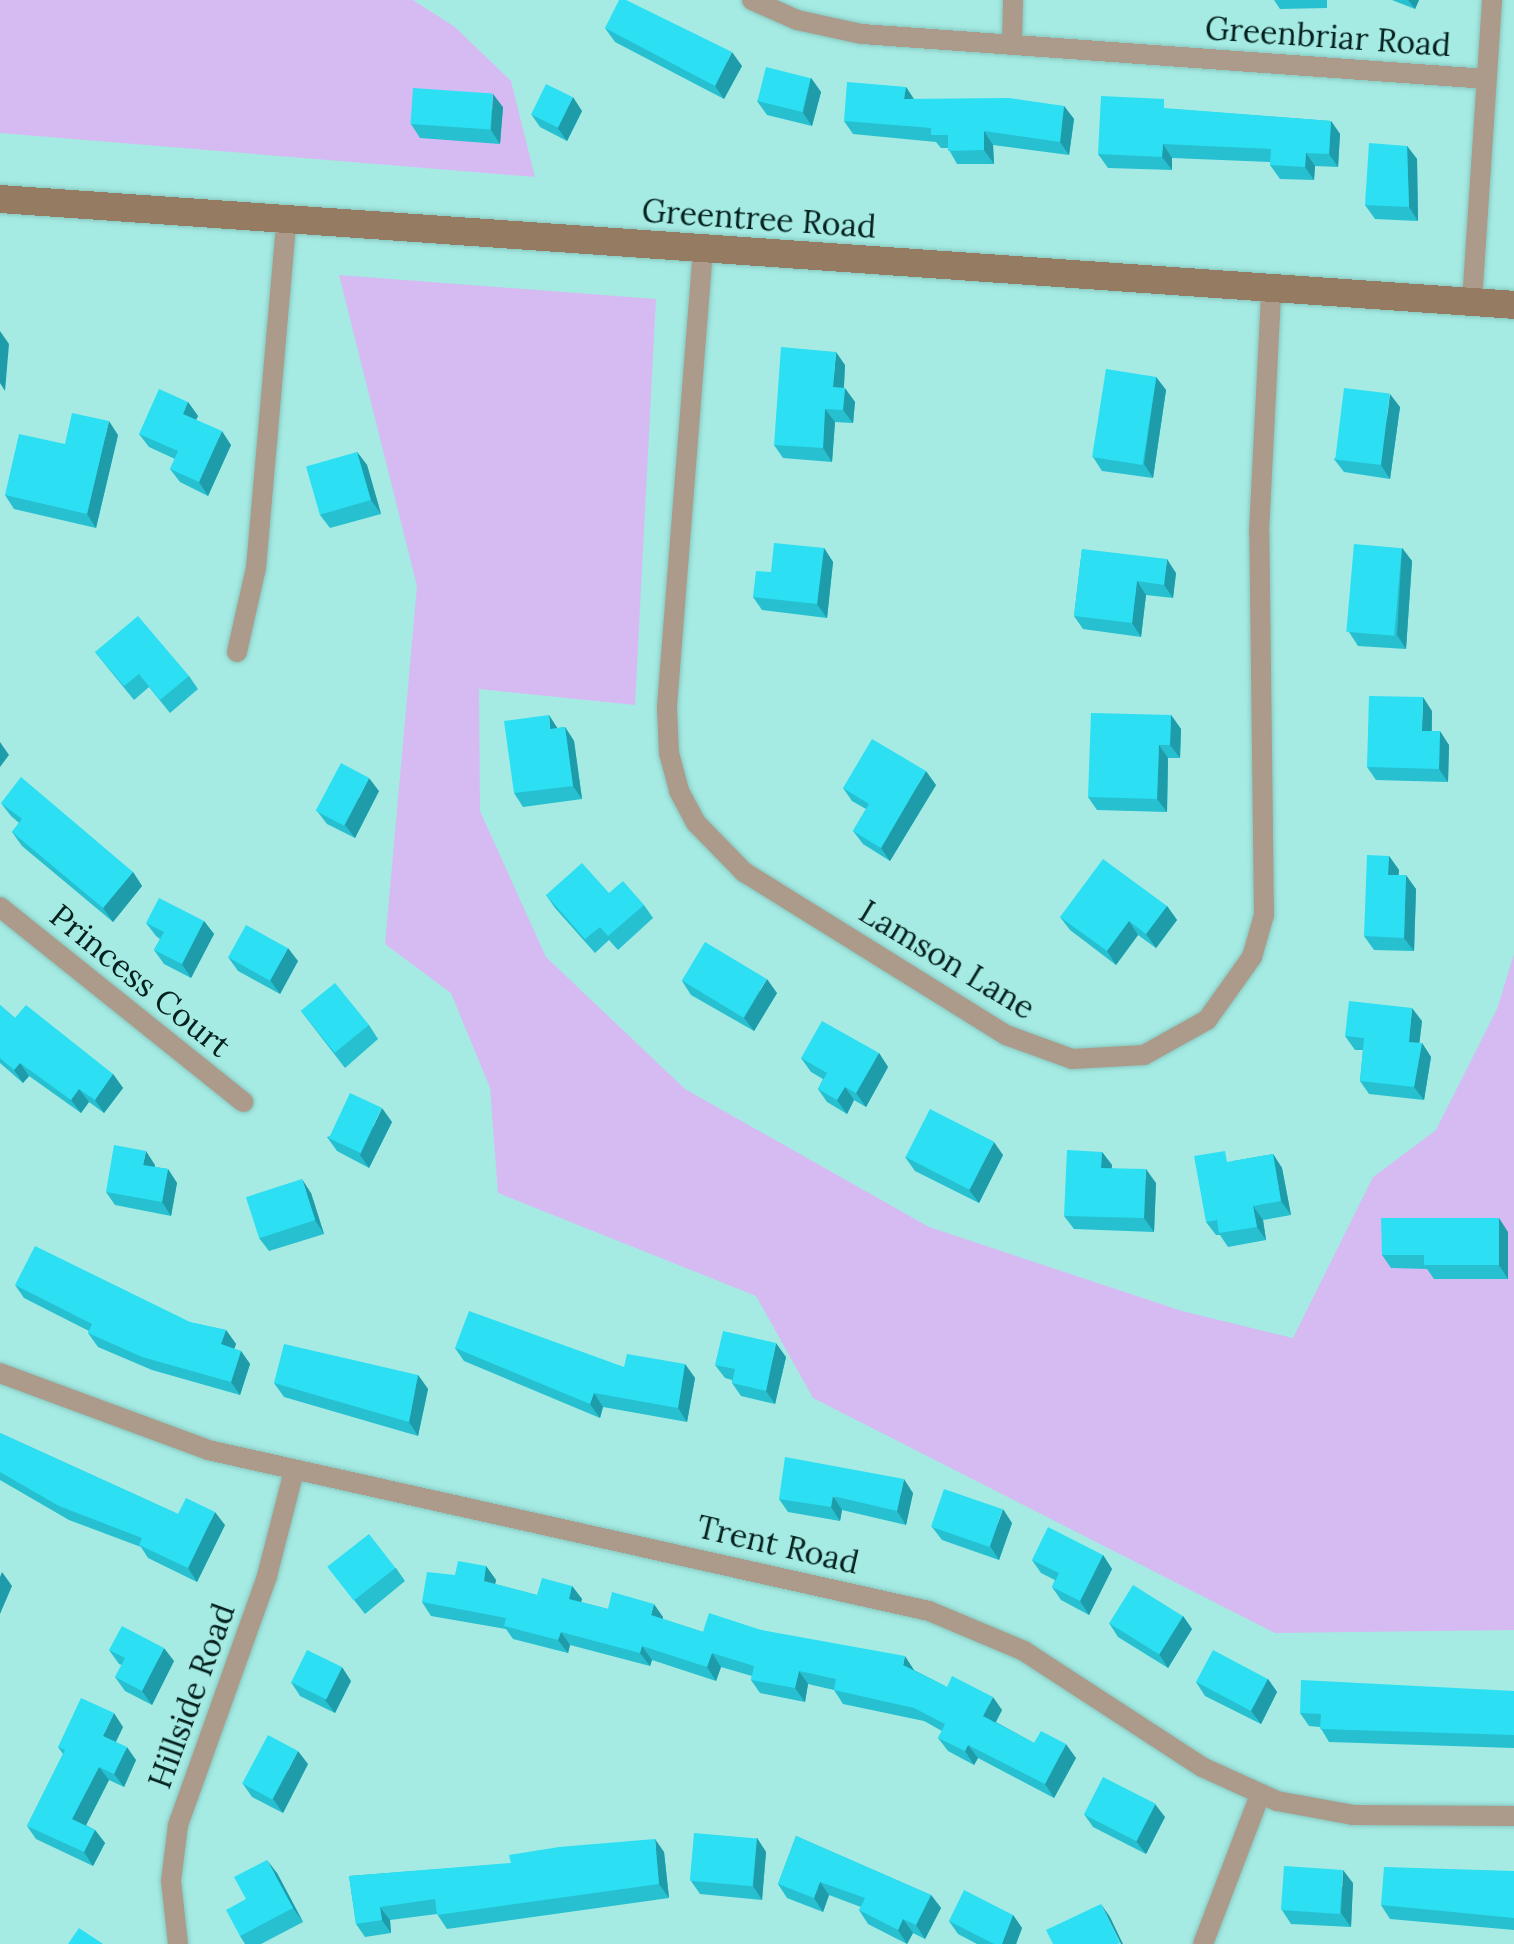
<!DOCTYPE html>
<style>
body{margin:0}
#map{position:relative;width:1514px;height:1944px;overflow:hidden;background:#a5ebe3;font-family:Lora,serif}
div>[style]{position:absolute}
.green>*{inset:0;background:#d6bbf2}
.roads{filter:drop-shadow(0 0 2px #88c7c0) drop-shadow(0 0 2px #88c7c0)}
.street>*{height:20px;margin:-10px;padding:0 10px;transform-origin:10px;border-radius:10px;background:#ac9b8a}
.secondary>*{height:28px;margin:-14px;padding:0 14px;transform-origin:14px;border-radius:14px;background:#947b62}
.wall>*{inset:0;background:#26c0d1}
.shaded-wall>*{inset:0;background:#1f9caa}
.building>*{inset:0;background:#2cdff3;transform-origin:0 0}
span{translate:-50% -50%;white-space:nowrap;text-align:center;line-height:1.15;-webkit-text-stroke:8px #a5ebe3;paint-order:stroke}
.street-label{font-size:32px;color:#04211e}
</style>
<div id="map">
<div class="green">
<i style="clip-path:polygon(0 0,413px 0,455px 27px,511px 81px,535px 177px,0 133px)"></i>
<i style="clip-path:polygon(339px 275px,656px 299px,635px 705px,479px 689px,480px 811px,546px 957px,685px 1089px,929px 1227px,1182px 1311px,1293px 1338px,1373px 1177px,1436px 1130px,1497px 1009px,1514px 954px,1514px 1630px,1275px 1633px,813px 1398px,756px 1296px,498px 1193px,490px 1088px,451px 993px,385px 944px,417px 586px)"></i>
</div>
<div class="roads">
<div class="street">
<i style="left:752px;top:0;width:49px;rotate:24deg"></i>
<i style="left:797px;top:20px;width:66px;rotate:12.2deg"></i>
<i style="left:862px;top:34px;width:626px;rotate:4.12deg"></i>
<i style="left:1012px;top:45px;width:45px;rotate:-88.7deg"></i>
<i style="left:703px;top:249px;width:460px;rotate:94.5deg"></i>
<i style="left:667px;top:708px;width:45px;rotate:87.5deg"></i>
<i style="left:669px;top:753px;width:39px;rotate:75deg"></i>
<i style="left:679px;top:791px;width:36px;rotate:62deg"></i>
<i style="left:696px;top:823px;width:69px;rotate:45.6deg"></i>
<i style="left:744px;top:872px;width:309px;rotate:31.9deg"></i>
<i style="left:1006px;top:1035px;width:70px;rotate:20deg"></i>
<i style="left:1072px;top:1059px;width:72px;rotate:-3.2deg"></i>
<i style="left:1144px;top:1055px;width:72px;rotate:-29.1deg"></i>
<i style="left:1207px;top:1020px;width:77px;rotate:-54.5deg"></i>
<i style="left:1252px;top:957px;width:44px;rotate:-74.1deg"></i>
<i style="left:1264px;top:915px;width:383px;rotate:-90.7deg"></i>
<i style="left:1259px;top:532px;width:240px;rotate:-87.1deg"></i>
<i style="left:1472px;top:302px;width:303px;rotate:-86.2deg"></i>
<i style="left:237px;top:652px;width:86px;rotate:-77.3deg"></i>
<i style="left:256px;top:568px;width:346px;rotate:-85deg"></i>
<i style="left:0;top:907px;width:312px;rotate:38.7deg"></i>
<i style="left:0;top:1373px;width:222px;rotate:20.3deg"></i>
<i style="left:208px;top:1450px;width:739px;rotate:12.59deg"></i>
<i style="left:929px;top:1611px;width:103px;rotate:22.8deg"></i>
<i style="left:1024px;top:1651px;width:212px;rotate:33.1deg"></i>
<i style="left:1202px;top:1767px;width:82px;rotate:24.4deg"></i>
<i style="left:1277px;top:1801px;width:77px;rotate:10.4deg"></i>
<i style="left:1353px;top:1815px;width:161px;rotate:0.4deg"></i>
<i style="left:178px;top:1944px;width:63px;rotate:-96.3deg"></i>
<i style="left:171px;top:1881px;width:56px;rotate:-82.9deg"></i>
<i style="left:178px;top:1825px;width:264px;rotate:-70.3deg"></i>
<i style="left:267px;top:1576px;width:108px;rotate:-75.6deg"></i>
<i style="left:1203px;top:1944px;width:160px;rotate:-69.1deg"></i>
</div>
<div class="secondary">
<i style="left:0;top:199px;width:1518px;rotate:4deg"></i>
</div>
</div>
<div class="wall">
<i style="clip-path:polygon(1274px 0,1327px 0,1327px 8px,1280px 9px)"></i>
<i style="clip-path:polygon(1392px 0,1419px 0,1415px 9px)"></i>
<i style="clip-path:polygon(605px 28px,742px 66px,724px 99px,615px 42px)"></i>
<i style="clip-path:polygon(811px 78px,821px 92px,812px 126px,767px 115px,757px 101px)"></i>
<i style="clip-path:polygon(906px 87px,914px 99px,1064px 106px,1074px 119px,1069px 155px,993px 145px,994px 164px,957px 164px,948px 148px,941px 148px,936px 142px,853px 134px,844px 121px)"></i>
<i style="clip-path:polygon(503px 107px,500px 144px,420px 138px,411px 124px)"></i>
<i style="clip-path:polygon(1171px 109px,1331px 121px,1340px 134px,1338px 167px,1315px 166px,1314px 180px,1280px 179px,1270px 165px,1270px 162px,1172px 158px,1172px 170px,1108px 168px,1098px 154px)"></i>
<i style="clip-path:polygon(582px 111px,567px 141px,540px 127px,531px 114px)"></i>
<i style="clip-path:polygon(1407px 146px,1417px 159px,1418px 221px,1375px 219px,1365px 205px)"></i>
<i style="clip-path:polygon(845px 365px,844px 388px,855px 402px,853px 423px,835px 422px,832px 462px,783px 458px,774px 445px)"></i>
<i style="clip-path:polygon(1156px 377px,1166px 390px,1153px 478px,1102px 471px,1093px 457px)"></i>
<i style="clip-path:polygon(188px 402px,198px 416px,196px 420px,231px 445px,208px 496px,180px 482px,170px 469px,175px 459px,149px 447px,139px 434px)"></i>
<i style="clip-path:polygon(1400px 407px,1390px 479px,1344px 472px,1334px 459px)"></i>
<i style="clip-path:polygon(118px 435px,96px 528px,14px 509px,5px 495px,65px 444px)"></i>
<i style="clip-path:polygon(357px 452px,367px 465px,381px 514px,330px 528px,320px 515px)"></i>
<i style="clip-path:polygon(824px 548px,833px 562px,827px 618px,762px 610px,753px 597px,771px 572px)"></i>
<i style="clip-path:polygon(1402px 548px,1412px 561px,1406px 649px,1358px 646px,1349px 632px)"></i>
<i style="clip-path:polygon(1082px 549px,1176px 573px,1173px 598px,1146px 595px,1141px 637px,1083px 629px,1074px 616px)"></i>
<i style="clip-path:polygon(95px 652px,189px 676px,198px 689px,170px 713px,149px 687px,134px 700px)"></i>
<i style="clip-path:polygon(1432px 711px,1432px 731px,1449px 745px,1448px 782px,1376px 780px,1367px 767px)"></i>
<i style="clip-path:polygon(1171px 715px,1181px 729px,1180px 758px,1168px 758px,1167px 812px,1097px 810px,1088px 797px)"></i>
<i style="clip-path:polygon(565px 727px,574px 741px,582px 799px,523px 807px,514px 793px,558px 728px)"></i>
<i style="clip-path:polygon(936px 785px,890px 861px,863px 844px,853px 831px,866px 809px,852px 801px,843px 788px)"></i>
<i style="clip-path:polygon(379px 791px,355px 838px,327px 824px,317px 811px)"></i>
<i style="clip-path:polygon(1px 803px,133px 872px,142px 886px,113px 922px,22px 846px,12px 832px,19px 823px,11px 816px)"></i>
<i style="clip-path:polygon(1389px 856px,1399px 870px,1398px 875px,1416px 889px,1414px 951px,1374px 950px,1364px 936px)"></i>
<i style="clip-path:polygon(609px 893px,644px 905px,653px 918px,618px 950px,609px 940px,595px 953px,555px 908px,546px 895px)"></i>
<i style="clip-path:polygon(1167px 906px,1177px 920px,1156px 948px,1138px 935px,1116px 965px,1070px 930px,1060px 917px)"></i>
<i style="clip-path:polygon(204px 921px,214px 934px,191px 978px,164px 964px,154px 950px,160px 939px,156px 936px,146px 923px)"></i>
<i style="clip-path:polygon(228px 957px,298px 961px,280px 994px,238px 971px)"></i>
<i style="clip-path:polygon(682px 981px,777px 993px,754px 1031px,691px 995px)"></i>
<i style="clip-path:polygon(0 1005px,15px 1018px,113px 1074px,123px 1088px,104px 1113px,89px 1102px,81px 1113px,29px 1076px,23px 1083px,0 1063px)"></i>
<i style="clip-path:polygon(301px 1011px,369px 1025px,378px 1039px,345px 1068px)"></i>
<i style="clip-path:polygon(1422px 1021px,1419px 1043px,1422px 1043px,1431px 1057px,1424px 1100px,1369px 1094px,1360px 1081px,1363px 1050px,1355px 1050px,1345px 1036px)"></i>
<i style="clip-path:polygon(879px 1053px,888px 1067px,866px 1107px,854px 1100px,847px 1114px,827px 1102px,818px 1089px,823px 1079px,811px 1072px,801px 1058px)"></i>
<i style="clip-path:polygon(392px 1122px,369px 1168px,337px 1151px,327px 1137px)"></i>
<i style="clip-path:polygon(1102px 1152px,1112px 1165px,1111px 1168px,1156px 1183px,1154px 1232px,1074px 1229px,1064px 1216px)"></i>
<i style="clip-path:polygon(1273px 1154px,1282px 1168px,1291px 1215px,1263px 1220px,1266px 1240px,1228px 1247px,1220px 1235px,1216px 1235px,1206px 1222px,1233px 1161px)"></i>
<i style="clip-path:polygon(1003px 1155px,979px 1203px,915px 1171px,905px 1157px)"></i>
<i style="clip-path:polygon(155px 1165px,155px 1167px,168px 1169px,177px 1183px,171px 1216px,115px 1205px,106px 1192px)"></i>
<i style="clip-path:polygon(311px 1193px,324px 1234px,269px 1251px,259px 1238px)"></i>
<i style="clip-path:polygon(1508px 1232px,1508px 1279px,1434px 1279px,1427px 1269px,1391px 1268px,1382px 1255px)"></i>
<i style="clip-path:polygon(15px 1285px,226px 1330px,236px 1344px,234px 1349px,241px 1351px,250px 1364px,240px 1395px,152px 1370px,98px 1347px,88px 1333px,89px 1331px,24px 1298px)"></i>
<i style="clip-path:polygon(455px 1348px,624px 1367px,685px 1364px,695px 1378px,687px 1422px,603px 1407px,600px 1418px,464px 1361px)"></i>
<i style="clip-path:polygon(786px 1357px,775px 1404px,741px 1396px,732px 1383px,732px 1380px,725px 1378px,715px 1365px)"></i>
<i style="clip-path:polygon(418px 1375px,428px 1389px,418px 1436px,284px 1397px,274px 1383px)"></i>
<i style="clip-path:polygon(0 1433px,178px 1514px,225px 1525px,197px 1582px,148px 1558px,141px 1547px,69px 1520px,0 1480px)"></i>
<i style="clip-path:polygon(913px 1493px,906px 1525px,842px 1510px,840px 1521px,788px 1512px,779px 1499px)"></i>
<i style="clip-path:polygon(1012px 1523px,999px 1560px,942px 1540px,932px 1527px)"></i>
<i style="clip-path:polygon(1103px 1555px,1112px 1569px,1089px 1615px,1061px 1600px,1052px 1587px,1055px 1580px,1041px 1573px,1032px 1560px)"></i>
<i style="clip-path:polygon(486px 1566px,496px 1580px,495px 1584px,537px 1595px,572px 1586px,582px 1599px,581px 1602px,608px 1609px,663px 1617px,663px 1619px,703px 1632px,761px 1630px,914px 1670px,947px 1687px,1002px 1710px,996px 1722px,1034px 1743px,1076px 1758px,1054px 1798px,978px 1758px,974px 1765px,948px 1751px,938px 1738px,942px 1731px,924px 1721px,843px 1704px,834px 1690px,808px 1684px,805px 1702px,760px 1693px,751px 1680px,752px 1676px,721px 1667px,716px 1681px,652px 1660px,650px 1666px,570px 1645px,568px 1653px,513px 1639px,506px 1629px,431px 1616px,422px 1602px,455px 1575px)"></i>
<i style="clip-path:polygon(328px 1567px,396px 1568px,405px 1581px,365px 1614px)"></i>
<i style="clip-path:polygon(1183px 1616px,1192px 1629px,1168px 1668px,1118px 1637px,1109px 1623px)"></i>
<i style="clip-path:polygon(109px 1650px,174px 1661px,152px 1705px,125px 1691px,115px 1677px,122px 1665px,119px 1664px)"></i>
<i style="clip-path:polygon(1268px 1679px,1277px 1692px,1261px 1724px,1205px 1696px,1196px 1682px)"></i>
<i style="clip-path:polygon(351px 1681px,335px 1713px,300px 1696px,291px 1682px)"></i>
<i style="clip-path:polygon(1514px 1691px,1514px 1748px,1329px 1742px,1320px 1727px,1309px 1726px,1300px 1713px)"></i>
<i style="clip-path:polygon(123px 1727px,116px 1742px,136px 1760px,124px 1787px,109px 1780px,86px 1825px,95px 1830px,105px 1843px,93px 1866px,36px 1839px,27px 1826px,63px 1754px,58px 1747px)"></i>
<i style="clip-path:polygon(308px 1764px,283px 1813px,252px 1797px,243px 1784px)"></i>
<i style="clip-path:polygon(1084px 1814px,1165px 1817px,1146px 1854px,1093px 1827px)"></i>
<i style="clip-path:polygon(796px 1836px,931px 1895px,941px 1908px,925px 1939px,913px 1933px,907px 1944px,868px 1924px,859px 1910px,861px 1907px,829px 1895px,823px 1912px,787px 1898px,778px 1884px)"></i>
<i style="clip-path:polygon(757px 1838px,766px 1852px,762px 1900px,700px 1894px,691px 1881px)"></i>
<i style="clip-path:polygon(664px 1852px,669px 1898px,447px 1929px,437px 1914px,390px 1920px,391px 1933px,365px 1937px,356px 1924px,349px 1876px)"></i>
<i style="clip-path:polygon(1514px 1871px,1514px 1930px,1390px 1919px,1381px 1905px)"></i>
<i style="clip-path:polygon(277px 1873px,303px 1922px,261px 1944px,245px 1944px,240px 1936px,246px 1899px)"></i>
<i style="clip-path:polygon(1353px 1883px,1351px 1927px,1291px 1924px,1282px 1910px)"></i>
<i style="clip-path:polygon(1013px 1915px,1022px 1928px,1016px 1944px,977px 1944px,958px 1934px,949px 1921px)"></i>
</div>
<div class="shaded-wall">
<i style="clip-path:polygon(1408px 0,1419px 0,1415px 9px)"></i>
<i style="clip-path:polygon(732px 52px,742px 66px,724px 99px,715px 86px)"></i>
<i style="clip-path:polygon(811px 78px,821px 92px,812px 126px,803px 113px)"></i>
<i style="clip-path:polygon(906px 87px,915px 101px,904px 99px)"></i>
<i style="clip-path:polygon(493px 94px,503px 107px,500px 144px,491px 130px)"></i>
<i style="clip-path:polygon(573px 97px,582px 111px,567px 141px,557px 127px)"></i>
<i style="clip-path:polygon(1064px 106px,1074px 119px,1069px 155px,1060px 142px)"></i>
<i style="clip-path:polygon(1331px 121px,1340px 134px,1338px 167px,1329px 154px)"></i>
<i style="clip-path:polygon(984px 131px,993px 145px,994px 164px,984px 150px)"></i>
<i style="clip-path:polygon(1163px 144px,1172px 158px,1172px 170px,1162px 157px)"></i>
<i style="clip-path:polygon(1407px 146px,1417px 159px,1418px 221px,1409px 207px)"></i>
<i style="clip-path:polygon(1306px 153px,1315px 166px,1314px 180px,1305px 167px)"></i>
<i style="clip-path:polygon(0 331px,9px 344px,5px 391px,0 383px)"></i>
<i style="clip-path:polygon(836px 352px,845px 365px,843px 401px,833px 387px)"></i>
<i style="clip-path:polygon(1156px 377px,1166px 390px,1153px 478px,1144px 464px)"></i>
<i style="clip-path:polygon(845px 388px,855px 402px,853px 423px,843px 410px)"></i>
<i style="clip-path:polygon(1390px 394px,1400px 407px,1390px 479px,1381px 465px)"></i>
<i style="clip-path:polygon(188px 402px,198px 416px,192px 427px,183px 414px)"></i>
<i style="clip-path:polygon(825px 409px,835px 422px,832px 462px,823px 448px)"></i>
<i style="clip-path:polygon(109px 421px,118px 435px,96px 528px,87px 514px)"></i>
<i style="clip-path:polygon(222px 431px,231px 445px,208px 496px,199px 482px)"></i>
<i style="clip-path:polygon(357px 452px,367px 465px,381px 514px,371px 500px)"></i>
<i style="clip-path:polygon(824px 548px,833px 562px,827px 618px,817px 604px)"></i>
<i style="clip-path:polygon(1402px 548px,1412px 561px,1406px 649px,1397px 635px)"></i>
<i style="clip-path:polygon(1167px 559px,1176px 573px,1173px 598px,1164px 585px)"></i>
<i style="clip-path:polygon(1137px 581px,1146px 595px,1141px 637px,1132px 623px)"></i>
<i style="clip-path:polygon(1423px 697px,1432px 711px,1431px 744px,1422px 731px)"></i>
<i style="clip-path:polygon(549px 715px,558px 729px,550px 729px)"></i>
<i style="clip-path:polygon(1171px 715px,1181px 729px,1180px 758px,1170px 745px)"></i>
<i style="clip-path:polygon(565px 727px,574px 741px,582px 799px,573px 786px)"></i>
<i style="clip-path:polygon(1440px 731px,1449px 745px,1448px 782px,1439px 769px)"></i>
<i style="clip-path:polygon(0 742px,9px 755px,0 767px)"></i>
<i style="clip-path:polygon(1159px 745px,1168px 758px,1167px 812px,1157px 799px)"></i>
<i style="clip-path:polygon(926px 771px,936px 785px,890px 861px,881px 848px)"></i>
<i style="clip-path:polygon(369px 778px,379px 791px,355px 838px,345px 825px)"></i>
<i style="clip-path:polygon(1389px 856px,1399px 870px,1398px 889px,1388px 875px)"></i>
<i style="clip-path:polygon(133px 872px,142px 886px,113px 922px,103px 908px)"></i>
<i style="clip-path:polygon(1406px 875px,1416px 889px,1414px 951px,1404px 938px)"></i>
<i style="clip-path:polygon(1167px 906px,1177px 920px,1156px 948px,1146px 934px)"></i>
<i style="clip-path:polygon(204px 921px,214px 934px,191px 978px,182px 964px)"></i>
<i style="clip-path:polygon(1129px 921px,1138px 935px,1116px 965px,1107px 951px)"></i>
<i style="clip-path:polygon(288px 948px,298px 961px,280px 994px,270px 980px)"></i>
<i style="clip-path:polygon(767px 979px,777px 993px,754px 1031px,744px 1018px)"></i>
<i style="clip-path:polygon(1412px 1008px,1422px 1021px,1418px 1055px,1409px 1042px)"></i>
<i style="clip-path:polygon(1422px 1043px,1431px 1057px,1424px 1100px,1414px 1087px)"></i>
<i style="clip-path:polygon(879px 1053px,888px 1067px,866px 1107px,856px 1093px)"></i>
<i style="clip-path:polygon(20px 1063px,29px 1076px,23px 1083px,14px 1070px)"></i>
<i style="clip-path:polygon(113px 1074px,123px 1088px,104px 1113px,95px 1100px)"></i>
<i style="clip-path:polygon(845px 1087px,854px 1100px,847px 1114px,837px 1100px)"></i>
<i style="clip-path:polygon(79px 1089px,89px 1102px,81px 1113px,71px 1100px)"></i>
<i style="clip-path:polygon(382px 1108px,392px 1122px,369px 1168px,360px 1155px)"></i>
<i style="clip-path:polygon(994px 1142px,1003px 1155px,979px 1203px,969px 1190px)"></i>
<i style="clip-path:polygon(146px 1151px,155px 1165px,153px 1178px,143px 1165px)"></i>
<i style="clip-path:polygon(1102px 1152px,1112px 1165px,1111px 1181px,1101px 1168px)"></i>
<i style="clip-path:polygon(1273px 1154px,1282px 1168px,1291px 1215px,1281px 1201px)"></i>
<i style="clip-path:polygon(168px 1169px,177px 1183px,171px 1216px,162px 1202px)"></i>
<i style="clip-path:polygon(1146px 1169px,1156px 1183px,1154px 1232px,1144px 1218px)"></i>
<i style="clip-path:polygon(302px 1179px,311px 1193px,324px 1234px,315px 1220px)"></i>
<i style="clip-path:polygon(1253px 1206px,1263px 1220px,1266px 1240px,1257px 1227px)"></i>
<i style="clip-path:polygon(1499px 1218px,1508px 1232px,1508px 1279px,1499px 1265px)"></i>
<i style="clip-path:polygon(226px 1330px,236px 1344px,231px 1358px,221px 1344px)"></i>
<i style="clip-path:polygon(776px 1343px,786px 1357px,775px 1404px,766px 1391px)"></i>
<i style="clip-path:polygon(241px 1351px,250px 1364px,240px 1395px,231px 1382px)"></i>
<i style="clip-path:polygon(685px 1364px,695px 1378px,687px 1422px,678px 1408px)"></i>
<i style="clip-path:polygon(418px 1375px,428px 1389px,418px 1436px,409px 1422px)"></i>
<i style="clip-path:polygon(594px 1393px,603px 1407px,600px 1418px,590px 1404px)"></i>
<i style="clip-path:polygon(904px 1479px,913px 1493px,906px 1525px,897px 1511px)"></i>
<i style="clip-path:polygon(833px 1496px,842px 1510px,840px 1521px,831px 1507px)"></i>
<i style="clip-path:polygon(1003px 1509px,1012px 1523px,999px 1560px,990px 1546px)"></i>
<i style="clip-path:polygon(215px 1512px,225px 1525px,197px 1582px,188px 1568px)"></i>
<i style="clip-path:polygon(1103px 1555px,1112px 1569px,1089px 1615px,1080px 1601px)"></i>
<i style="clip-path:polygon(486px 1566px,496px 1580px,493px 1595px,484px 1581px)"></i>
<i style="clip-path:polygon(2px 1572px,12px 1586px,0 1614px,0 1577px)"></i>
<i style="clip-path:polygon(572px 1586px,582px 1599px,578px 1613px,569px 1599px)"></i>
<i style="clip-path:polygon(654px 1604px,663px 1617px,660px 1628px,651px 1615px)"></i>
<i style="clip-path:polygon(1183px 1616px,1192px 1629px,1168px 1668px,1159px 1654px)"></i>
<i style="clip-path:polygon(561px 1632px,570px 1645px,568px 1653px,558px 1640px)"></i>
<i style="clip-path:polygon(642px 1646px,652px 1660px,650px 1666px,640px 1653px)"></i>
<i style="clip-path:polygon(164px 1648px,174px 1661px,152px 1705px,142px 1691px)"></i>
<i style="clip-path:polygon(712px 1653px,721px 1667px,716px 1681px,707px 1667px)"></i>
<i style="clip-path:polygon(905px 1656px,914px 1670px,912px 1679px,903px 1665px)"></i>
<i style="clip-path:polygon(342px 1667px,351px 1681px,335px 1713px,325px 1700px)"></i>
<i style="clip-path:polygon(799px 1671px,808px 1684px,805px 1702px,795px 1688px)"></i>
<i style="clip-path:polygon(1268px 1679px,1277px 1692px,1261px 1724px,1251px 1711px)"></i>
<i style="clip-path:polygon(993px 1697px,1002px 1710px,992px 1729px,983px 1716px)"></i>
<i style="clip-path:polygon(114px 1713px,123px 1727px,112px 1749px,103px 1736px)"></i>
<i style="clip-path:polygon(1066px 1744px,1076px 1758px,1054px 1798px,1045px 1784px)"></i>
<i style="clip-path:polygon(968px 1745px,978px 1758px,974px 1765px,965px 1751px)"></i>
<i style="clip-path:polygon(127px 1747px,136px 1760px,124px 1787px,114px 1774px)"></i>
<i style="clip-path:polygon(298px 1751px,308px 1764px,283px 1813px,273px 1799px)"></i>
<i style="clip-path:polygon(99px 1767px,109px 1780px,82px 1833px,72px 1819px)"></i>
<i style="clip-path:polygon(1155px 1804px,1165px 1817px,1146px 1854px,1136px 1841px)"></i>
<i style="clip-path:polygon(95px 1830px,105px 1843px,93px 1866px,84px 1852px)"></i>
<i style="clip-path:polygon(757px 1838px,766px 1852px,762px 1900px,753px 1886px)"></i>
<i style="clip-path:polygon(655px 1839px,664px 1852px,669px 1898px,659px 1884px)"></i>
<i style="clip-path:polygon(267px 1860px,277px 1873px,303px 1922px,293px 1908px)"></i>
<i style="clip-path:polygon(1343px 1870px,1353px 1883px,1351px 1927px,1341px 1913px)"></i>
<i style="clip-path:polygon(820px 1882px,829px 1895px,823px 1912px,814px 1898px)"></i>
<i style="clip-path:polygon(931px 1895px,941px 1908px,925px 1939px,916px 1925px)"></i>
<i style="clip-path:polygon(1101px 1904px,1110px 1917px,1123px 1944px,1121px 1944px)"></i>
<i style="clip-path:polygon(380px 1907px,390px 1920px,391px 1933px,382px 1920px)"></i>
<i style="clip-path:polygon(1013px 1915px,1022px 1928px,1016px 1944px,1002px 1944px)"></i>
<i style="clip-path:polygon(903px 1919px,913px 1933px,907px 1944px,898px 1930px)"></i>
</div>
<div class="building">
<i style="clip-path:polygon(619px 0,626px 0,732px 52px,715px 86px,605px 28px)"></i>
<i style="left:766px;top:67px;width:46px;height:35px;rotate:14deg"></i>
<i style="clip-path:polygon(847px 82px,906px 87px,904px 99px,1009px 98px,1064px 106px,1060px 142px,984px 131px,984px 150px,948px 151px,948px 135px,931px 135px,931px 128px,844px 121px)"></i>
<i style="left:546px;top:84px;width:30px;height:34px;rotate:26deg"></i>
<i style="left:413px;top:88px;width:80px;height:36px;rotate:4deg"></i>
<i style="clip-path:polygon(1101px 96px,1164px 99px,1164px 108px,1331px 121px,1329px 154px,1306px 153px,1305px 167px,1270px 165px,1271px 149px,1163px 144px,1162px 157px,1098px 154px)"></i>
<i style="clip-path:polygon(1369px 143px,1407px 146px,1409px 207px,1365px 205px)"></i>
<i style="clip-path:polygon(781px 347px,836px 352px,833px 387px,845px 388px,843px 410px,825px 409px,823px 448px,774px 445px)"></i>
<i style="left:1106px;top:369px;width:51px;height:89px;rotate:9deg"></i>
<i style="left:1344px;top:388px;width:46px;height:72px;rotate:7deg"></i>
<i style="clip-path:polygon(159px 389px,188px 402px,183px 414px,222px 431px,199px 482px,170px 469px,178px 451px,139px 434px)"></i>
<i style="clip-path:polygon(72px 413px,109px 421px,87px 514px,5px 495px,19px 434px,65px 444px)"></i>
<i style="left:357px;top:452px;width:50px;height:53px;rotate:74deg"></i>
<i style="clip-path:polygon(774px 543px,824px 548px,817px 604px,753px 597px,756px 571px,771px 572px)"></i>
<i style="left:1354px;top:544px;width:48px;height:88px;rotate:5deg"></i>
<i style="clip-path:polygon(1082px 549px,1167px 559px,1164px 585px,1137px 581px,1132px 623px,1074px 616px)"></i>
<i style="clip-path:polygon(138px 616px,189px 676px,160px 700px,139px 674px,124px 686px,95px 652px)"></i>
<i style="clip-path:polygon(1369px 696px,1423px 697px,1422px 731px,1440px 731px,1439px 769px,1367px 767px)"></i>
<i style="clip-path:polygon(1091px 713px,1171px 715px,1170px 745px,1159px 745px,1157px 799px,1088px 797px)"></i>
<i style="clip-path:polygon(549px 715px,550px 729px,565px 727px,573px 786px,514px 793px,504px 721px)"></i>
<i style="clip-path:polygon(872px 739px,926px 771px,881px 848px,853px 831px,869px 804px,843px 788px)"></i>
<i style="left:341px;top:763px;width:32px;height:54px;rotate:28deg"></i>
<i style="clip-path:polygon(21px 777px,133px 872px,103px 908px,12px 832px,22px 819px,1px 803px)"></i>
<i style="clip-path:polygon(1367px 855px,1389px 856px,1388px 875px,1406px 875px,1404px 938px,1364px 936px)"></i>
<i style="clip-path:polygon(1103px 859px,1167px 906px,1146px 934px,1129px 921px,1107px 951px,1060px 917px)"></i>
<i style="clip-path:polygon(582px 863px,609px 893px,623px 881px,644px 905px,608px 936px,600px 927px,585px 939px,546px 895px)"></i>
<i style="clip-path:polygon(159px 898px,204px 921px,182px 964px,154px 950px,164px 932px,146px 923px)"></i>
<i style="left:246px;top:925px;width:48px;height:37px;rotate:29deg"></i>
<i style="left:705px;top:942px;width:72px;height:45px;rotate:31deg"></i>
<i style="left:335px;top:983px;width:54px;height:44px;rotate:51deg"></i>
<i style="clip-path:polygon(1349px 1001px,1412px 1008px,1409px 1042px,1422px 1043px,1414px 1087px,1360px 1081px,1364px 1038px,1345px 1036px)"></i>
<i style="clip-path:polygon(0 1005px,15px 1018px,26px 1005px,113px 1074px,95px 1100px,79px 1089px,71px 1100px,20px 1063px,14px 1070px,0 1058px)"></i>
<i style="clip-path:polygon(822px 1021px,879px 1053px,856px 1093px,845px 1087px,837px 1100px,818px 1089px,827px 1073px,801px 1058px)"></i>
<i style="left:350px;top:1093px;width:35px;height:50px;rotate:25deg"></i>
<i style="left:930px;top:1109px;width:72px;height:54px;rotate:27deg"></i>
<i style="clip-path:polygon(114px 1145px,146px 1151px,143px 1165px,168px 1169px,162px 1202px,106px 1192px)"></i>
<i style="clip-path:polygon(1067px 1150px,1102px 1152px,1101px 1168px,1146px 1169px,1144px 1218px,1064px 1216px)"></i>
<i style="clip-path:polygon(1225px 1151px,1227px 1162px,1273px 1154px,1281px 1201px,1253px 1206px,1257px 1227px,1219px 1233px,1217px 1220px,1206px 1222px,1194px 1156px)"></i>
<i style="left:302px;top:1179px;width:43px;height:59px;rotate:72deg"></i>
<i style="clip-path:polygon(1381px 1218px,1499px 1218px,1499px 1265px,1424px 1265px,1424px 1255px,1382px 1255px)"></i>
<i style="clip-path:polygon(35px 1246px,190px 1322px,226px 1330px,221px 1344px,241px 1351px,231px 1382px,142px 1357px,88px 1333px,92px 1324px,15px 1285px)"></i>
<i style="clip-path:polygon(469px 1311px,624px 1367px,627px 1354px,685px 1364px,678px 1408px,594px 1393px,590px 1404px,455px 1348px)"></i>
<i style="clip-path:polygon(723px 1331px,776px 1343px,766px 1391px,732px 1383px,735px 1369px,715px 1365px)"></i>
<i style="clip-path:polygon(284px 1344px,418px 1375px,409px 1422px,274px 1383px)"></i>
<i style="clip-path:polygon(0 1433px,178px 1514px,186px 1498px,215px 1512px,188px 1568px,139px 1545px,142px 1538px,59px 1506px,0 1472px)"></i>
<i style="clip-path:polygon(785px 1457px,904px 1479px,897px 1511px,833px 1496px,831px 1507px,779px 1499px)"></i>
<i style="left:944px;top:1489px;width:62px;height:40px;rotate:19deg"></i>
<i style="clip-path:polygon(1048px 1527px,1103px 1555px,1080px 1601px,1052px 1587px,1059px 1573px,1032px 1560px)"></i>
<i style="left:369px;top:1534px;width:43px;height:53px;rotate:52deg"></i>
<i style="clip-path:polygon(458px 1561px,486px 1566px,484px 1581px,537px 1595px,542px 1578px,572px 1586px,569px 1599px,608px 1609px,612px 1592px,654px 1604px,651px 1615px,703px 1632px,709px 1613px,761px 1630px,905px 1656px,903px 1665px,947px 1687px,952px 1676px,993px 1697px,983px 1716px,1034px 1743px,1041px 1731px,1066px 1744px,1045px 1784px,968px 1745px,965px 1751px,938px 1738px,945px 1724px,914px 1708px,834px 1690px,836px 1679px,799px 1671px,795px 1688px,751px 1680px,754px 1666px,712px 1653px,707px 1667px,642px 1646px,640px 1653px,561px 1632px,558px 1640px,504px 1626px,506px 1618px,422px 1602px,427px 1572px,455px 1575px)"></i>
<i style="left:1133px;top:1585px;width:59px;height:45px;rotate:32deg"></i>
<i style="clip-path:polygon(122px 1626px,164px 1648px,142px 1691px,115px 1677px,125px 1658px,109px 1650px)"></i>
<i style="left:307px;top:1650px;width:39px;height:36px;rotate:26deg"></i>
<i style="left:1213px;top:1650px;width:62px;height:36px;rotate:28deg"></i>
<i style="clip-path:polygon(1301px 1680px,1514px 1691px,1514px 1735px,1320px 1729px,1321px 1714px,1300px 1713px)"></i>
<i style="clip-path:polygon(81px 1698px,114px 1713px,103px 1736px,127px 1747px,114px 1774px,99px 1767px,72px 1819px,95px 1830px,84px 1852px,27px 1826px,65px 1750px,58px 1747px)"></i>
<i style="left:268px;top:1735px;width:34px;height:55px;rotate:28deg"></i>
<i style="left:1103px;top:1777px;width:59px;height:42px;rotate:27deg"></i>
<i style="left:694px;top:1833px;width:63px;height:48px;rotate:5deg"></i>
<i style="clip-path:polygon(796px 1836px,931px 1895px,916px 1925px,903px 1919px,898px 1930px,859px 1910px,865px 1898px,820px 1882px,814px 1898px,778px 1884px)"></i>
<i style="clip-path:polygon(655px 1839px,659px 1884px,437px 1915px,435px 1899px,380px 1907px,382px 1920px,356px 1924px,349px 1876px,511px 1863px,509px 1855px,559px 1847px)"></i>
<i style="clip-path:polygon(267px 1860px,293px 1908px,240px 1936px,226px 1910px,246px 1899px,234px 1877px)"></i>
<i style="left:1284px;top:1866px;width:59px;height:44px;rotate:4deg"></i>
<i style="clip-path:polygon(1384px 1867px,1514px 1871px,1514px 1918px,1381px 1905px)"></i>
<i style="clip-path:polygon(964px 1890px,1013px 1915px,1002px 1944px,994px 1944px,949px 1921px)"></i>
<i style="clip-path:polygon(1101px 1904px,1120px 1943px,1117px 1944px,1053px 1944px,1046px 1930px)"></i>
<i style="clip-path:polygon(79px 1928px,103px 1944px,68px 1944px)"></i>
</div>
<div class="street-label">
<span style="left:1328px;top:37px;rotate:4deg">Greenbriar Road</span>
<span style="left:759px;top:219px;rotate:4deg">Greentree Road</span>
<span style="left:947px;top:960px;rotate:31deg">Lamson Lane</span>
<span style="left:140px;top:981px;rotate:39deg">Princess Court</span>
<span style="left:778px;top:1545px;rotate:13deg">Trent Road</span>
<span style="left:192px;top:1696px;rotate:-70deg">Hillside Road</span>
</div>
</div>
